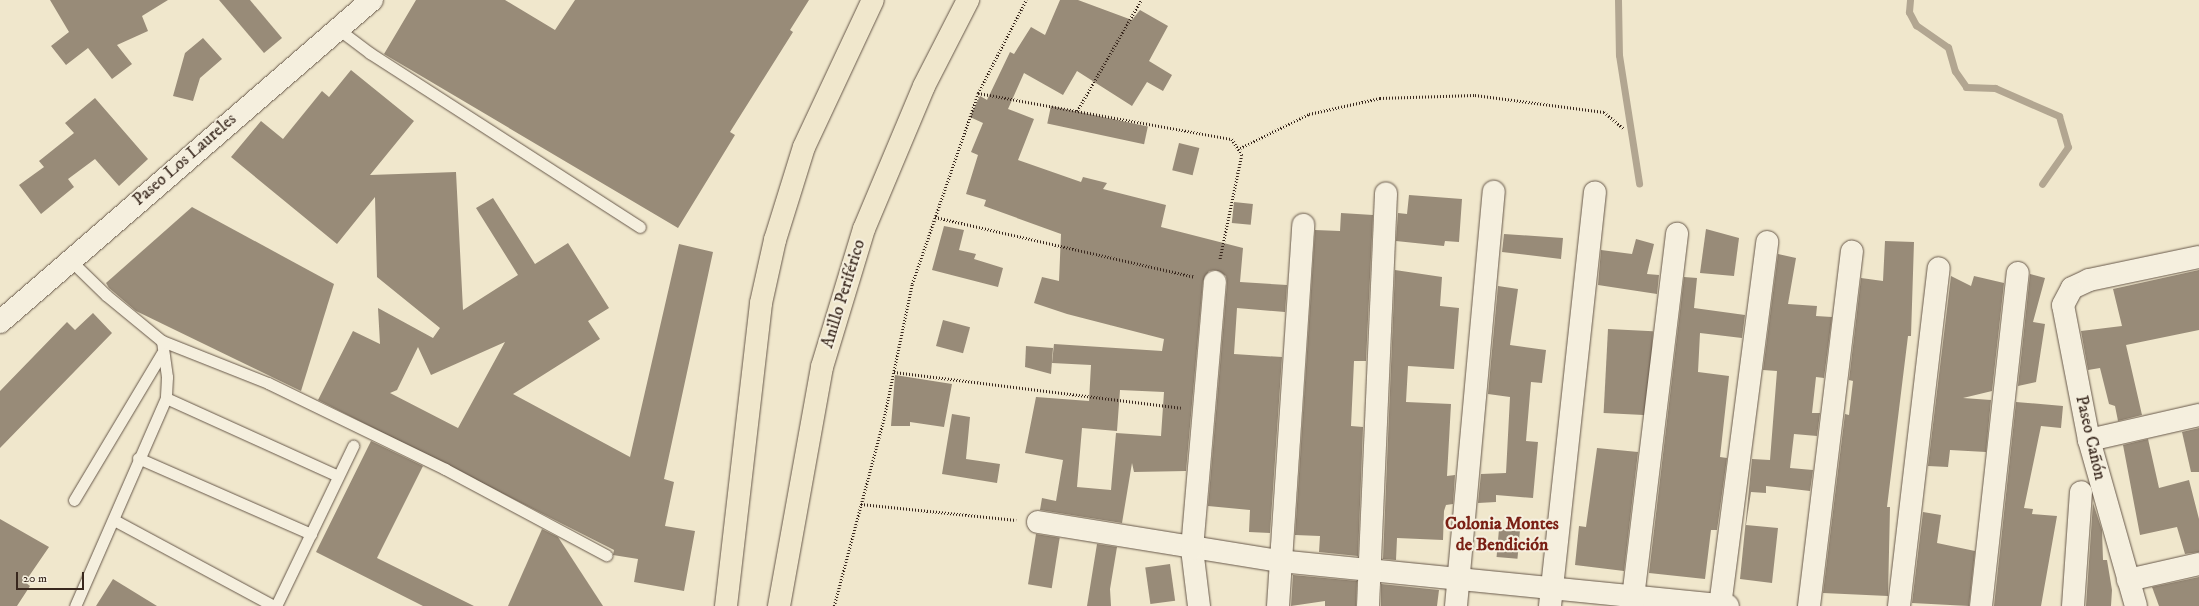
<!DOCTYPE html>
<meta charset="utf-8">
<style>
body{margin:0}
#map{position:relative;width:2199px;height:606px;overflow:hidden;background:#f0e7cc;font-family:"IM FELL DW Pica",serif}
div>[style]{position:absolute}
.stream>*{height:7px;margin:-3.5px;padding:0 3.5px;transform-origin:3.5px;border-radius:3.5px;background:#b2a691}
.building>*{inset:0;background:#988b78;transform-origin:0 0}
.path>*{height:2.5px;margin-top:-1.25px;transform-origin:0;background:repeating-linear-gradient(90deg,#39281e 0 1px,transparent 0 3px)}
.roads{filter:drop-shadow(0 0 1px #67584a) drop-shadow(0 0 1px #67584a)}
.lane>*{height:11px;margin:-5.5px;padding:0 5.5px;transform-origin:5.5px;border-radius:5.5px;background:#f5efde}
.street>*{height:22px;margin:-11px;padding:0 11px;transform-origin:11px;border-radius:11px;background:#f5efde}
.secondary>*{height:22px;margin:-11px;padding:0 11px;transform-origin:11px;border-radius:11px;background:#f5efde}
.highway>*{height:22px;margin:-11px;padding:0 11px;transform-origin:11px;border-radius:11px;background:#f0e7cc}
span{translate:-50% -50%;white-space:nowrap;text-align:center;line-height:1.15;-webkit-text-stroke:4px #f5efde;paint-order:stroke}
.street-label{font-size:17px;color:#39281e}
.neighbourhood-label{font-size:18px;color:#7a1f14;font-weight:700}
.scale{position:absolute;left:16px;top:572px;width:68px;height:18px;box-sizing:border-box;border:2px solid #39281e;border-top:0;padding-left:5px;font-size:12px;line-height:14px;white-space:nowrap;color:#39281e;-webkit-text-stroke:3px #f5efde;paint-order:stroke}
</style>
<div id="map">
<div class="stream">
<i style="left:1618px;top:0;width:55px;rotate:89deg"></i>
<i style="left:1619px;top:55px;width:130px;rotate:81.1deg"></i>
<i style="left:1910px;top:0;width:12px;rotate:95deg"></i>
<i style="left:1909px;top:12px;width:15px;rotate:62deg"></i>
<i style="left:1916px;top:25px;width:39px;rotate:35deg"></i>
<i style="left:1948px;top:47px;width:25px;rotate:74deg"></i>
<i style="left:1955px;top:71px;width:19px;rotate:55deg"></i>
<i style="left:1966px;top:87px;width:29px;rotate:2deg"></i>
<i style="left:1995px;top:88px;width:70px;rotate:23.6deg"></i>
<i style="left:2059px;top:116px;width:32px;rotate:74deg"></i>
<i style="left:2068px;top:147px;width:45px;rotate:125.1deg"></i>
</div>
<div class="building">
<i style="clip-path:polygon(50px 0,168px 0,142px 16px,148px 31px,117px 45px,132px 64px,112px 79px,88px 48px,66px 65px,51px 46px,69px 32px)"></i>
<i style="clip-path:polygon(219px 0,250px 0,282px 38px,264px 53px)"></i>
<i style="clip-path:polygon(416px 0,505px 0,555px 30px,575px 0,809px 0,790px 30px,793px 32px,730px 132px,735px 135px,678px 228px,384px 54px)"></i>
<i style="clip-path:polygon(evenodd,1060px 0,1078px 0,1132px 20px,1140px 10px,1168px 26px,1149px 61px,1172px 75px,1163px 91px,1147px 82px,1132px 106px,1077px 71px,1063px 95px,1024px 73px,1008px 109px,1034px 119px,1018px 160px,1081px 182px,1083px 177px,1107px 183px,1103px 189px,1166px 205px,1161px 227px,1243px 248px,1240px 282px,1287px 285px,1285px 312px,1237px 308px,1234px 354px,1282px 357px,1270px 533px,1249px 532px,1250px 510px,1208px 506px,1227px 283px,1226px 276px,1216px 270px,1209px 271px,1203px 281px,1186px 471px,1134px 472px,1132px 463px,1122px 523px,1040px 510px,1042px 498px,1056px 501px,1063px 460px,1025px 453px,1036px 397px,1089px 401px,1091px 365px,1052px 363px,1054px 344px,1162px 351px,1164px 339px,1067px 314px,1034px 303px,1042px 277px,1059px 281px,1061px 234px,984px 206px,986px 200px,966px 194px,978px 155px,971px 152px,983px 123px,970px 117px,980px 96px,987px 100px,1010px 52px,1014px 54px,1031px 27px,1045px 35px,1060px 0,1120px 390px,1164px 392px,1161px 436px,1116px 433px,1111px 490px,1077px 487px,1082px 428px,1117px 431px,1120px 390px)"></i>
<i style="clip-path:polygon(203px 38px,222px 59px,200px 78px,193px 101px,173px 96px,185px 53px)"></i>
<i style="clip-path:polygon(evenodd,351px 70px,414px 121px,370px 175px,456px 172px,463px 310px,518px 275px,476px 208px,493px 198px,535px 264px,568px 243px,609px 308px,588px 321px,600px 339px,513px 394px,630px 457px,679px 244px,713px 252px,664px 479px,674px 482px,665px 526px,695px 531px,684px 591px,634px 582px,638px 559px,613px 555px,614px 550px,318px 400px,353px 331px,380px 344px,378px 308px,433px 338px,440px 328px,377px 277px,375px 197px,337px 244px,231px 157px,261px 121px,283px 139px,322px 91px,329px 97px,351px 70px,505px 342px,458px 428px,390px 393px,397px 390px,418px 347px,431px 375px,505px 342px)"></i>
<i style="clip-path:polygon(95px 98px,148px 159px,119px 186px,95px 159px,68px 179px,74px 187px,41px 214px,19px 185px,44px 167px,39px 161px,74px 133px,65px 123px)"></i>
<i style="left:1051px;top:106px;width:99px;height:18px;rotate:12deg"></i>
<i style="left:1179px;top:143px;width:21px;height:28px;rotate:14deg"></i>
<i style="clip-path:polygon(1409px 195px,1462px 199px,1459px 242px,1445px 241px,1444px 246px,1396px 241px,1398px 213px,1407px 214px)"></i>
<i style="left:1234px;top:202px;width:19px;height:21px;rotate:6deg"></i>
<i style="clip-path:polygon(192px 207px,334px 284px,301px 391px,136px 311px,109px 288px,106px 283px)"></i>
<i style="clip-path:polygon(1341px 213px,1373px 215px,1366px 361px,1354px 361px,1351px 426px,1363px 427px,1358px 556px,1319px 552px,1320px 536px,1295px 535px,1315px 230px,1340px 231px)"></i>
<i style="clip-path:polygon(944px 226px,964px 230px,959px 250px,976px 254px,974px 259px,1003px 268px,998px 287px,932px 270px)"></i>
<i style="clip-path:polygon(1706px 229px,1739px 238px,1734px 276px,1700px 273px)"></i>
<i style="clip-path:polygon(1504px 234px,1563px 238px,1561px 259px,1502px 252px)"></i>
<i style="clip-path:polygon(1636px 239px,1654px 244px,1647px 274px,1659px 275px,1657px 294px,1598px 285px,1601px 250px,1632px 254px)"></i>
<i style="clip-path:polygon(1885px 241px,1914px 242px,1911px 336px,1908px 336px,1887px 507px,1890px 507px,1888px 596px,1823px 593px,1845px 414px,1849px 415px,1853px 381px,1849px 380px,1861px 278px,1883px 281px)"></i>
<i style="clip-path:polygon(1778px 254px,1796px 258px,1788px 304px,1817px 306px,1816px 316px,1832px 317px,1824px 378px,1816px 377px,1812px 413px,1820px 413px,1817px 436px,1794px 434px,1790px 468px,1813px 470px,1810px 491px,1766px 486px,1766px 493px,1751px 492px,1746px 525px,1778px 528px,1772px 583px,1740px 579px,1752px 459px,1770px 460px,1777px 371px,1763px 370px)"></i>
<i style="clip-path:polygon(1395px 270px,1442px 277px,1440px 306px,1459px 308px,1454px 369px,1408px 366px,1406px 402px,1451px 404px,1447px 476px,1455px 475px,1453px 504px,1446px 505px,1444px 511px,1443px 540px,1397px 538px,1396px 560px,1383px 559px)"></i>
<i style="clip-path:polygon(2199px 270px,2199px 330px,2126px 345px,2142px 415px,2118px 421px,2115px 406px,2109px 404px,2100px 368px,2088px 370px,2081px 331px,2122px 326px,2113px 289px)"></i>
<i style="clip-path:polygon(2030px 274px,2045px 278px,2033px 322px,2045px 324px,2036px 382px,2018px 386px)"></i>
<i style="clip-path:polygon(1951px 276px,1971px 286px,1974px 276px,2004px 283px,1992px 391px,1963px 398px,1991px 400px,1986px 452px,1950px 450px,1948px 467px,1928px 466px)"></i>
<i style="clip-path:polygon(1684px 277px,1697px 278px,1694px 308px,1745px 315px,1742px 338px,1700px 333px,1698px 372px,1729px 376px,1720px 457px,1727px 458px,1717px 530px,1711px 530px,1705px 579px,1649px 573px)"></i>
<i style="clip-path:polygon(1498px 286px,1518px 289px,1510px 345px,1546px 350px,1542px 383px,1531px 382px,1526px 441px,1538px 442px,1533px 498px,1496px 495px,1496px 502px,1478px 503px,1481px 474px,1506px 473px,1510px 397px,1488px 394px)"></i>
<i style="clip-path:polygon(93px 313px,112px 333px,0 448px,0 391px,67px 322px,75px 330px)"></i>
<i style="left:943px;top:320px;width:28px;height:27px;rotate:15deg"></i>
<i style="left:1608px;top:329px;width:45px;height:84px;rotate:3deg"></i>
<i style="clip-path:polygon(1026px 346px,1053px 348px,1051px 374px,1025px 367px)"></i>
<i style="clip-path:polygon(895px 375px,952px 384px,944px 427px,910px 422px,910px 426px,891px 426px)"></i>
<i style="clip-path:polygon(2016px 402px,2063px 406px,2061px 428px,2041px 426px,2024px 508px,2033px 509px,2032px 514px,2057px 516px,2041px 606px,1994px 606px)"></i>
<i style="clip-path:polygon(952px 414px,970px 417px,966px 459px,1000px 464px,997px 483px,942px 474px)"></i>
<i style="clip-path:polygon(2199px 428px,2199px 472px,2191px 472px,2182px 432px)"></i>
<i style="clip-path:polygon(2148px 439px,2159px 488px,2189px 480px,2199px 519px,2199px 552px,2185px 554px,2177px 527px,2140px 535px,2123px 445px)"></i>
<i style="clip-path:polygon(371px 441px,423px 466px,377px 558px,474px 606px,423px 606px,316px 552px)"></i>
<i style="clip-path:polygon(1597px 448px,1638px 452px,1624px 571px,1575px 565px,1579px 526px,1586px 527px)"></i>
<i style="clip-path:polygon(2093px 503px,2102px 530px,2103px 560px,2107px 560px,2112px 590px,2111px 606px,2086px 606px)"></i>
<i style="clip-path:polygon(1923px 512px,1941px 515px,1937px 543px,1975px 551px,1969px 606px,1912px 603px)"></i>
<i style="clip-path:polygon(0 519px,49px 547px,25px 582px,30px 586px,17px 606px,0 606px)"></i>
<i style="clip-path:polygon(542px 529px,558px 537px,603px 606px,508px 606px)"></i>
<i style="left:1499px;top:529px;width:21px;height:28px;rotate:5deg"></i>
<i style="left:1036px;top:534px;width:24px;height:51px;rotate:9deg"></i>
<i style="clip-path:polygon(1097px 544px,1117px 547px,1110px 589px,1111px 606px,1087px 606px)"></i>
<i style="left:1170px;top:564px;width:37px;height:25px;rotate:82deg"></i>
<i style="clip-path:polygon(1293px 575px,1357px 581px,1356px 606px,1325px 606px,1325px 601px,1291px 606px)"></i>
<i style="clip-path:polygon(2199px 577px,2199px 606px,2159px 606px,2152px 587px)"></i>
<i style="clip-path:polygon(113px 579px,157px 606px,96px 606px)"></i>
<i style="clip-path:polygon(1381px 584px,1439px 590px,1437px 606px,1381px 606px)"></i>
</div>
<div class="path">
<i style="left:978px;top:93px;width:258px;rotate:10.3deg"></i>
<i style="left:1232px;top:139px;width:19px;rotate:58deg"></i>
<i style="left:1242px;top:155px;width:107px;rotate:101.8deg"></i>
<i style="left:1077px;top:111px;width:128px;rotate:-60deg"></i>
<i style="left:1240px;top:148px;width:77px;rotate:-26.2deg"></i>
<i style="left:1309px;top:114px;width:73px;rotate:-12.7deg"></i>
<i style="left:1380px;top:98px;width:95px;rotate:-1.8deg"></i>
<i style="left:1475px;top:95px;width:130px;rotate:7.5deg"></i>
<i style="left:1604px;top:112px;width:26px;rotate:40deg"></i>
<i style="left:935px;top:217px;width:266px;rotate:13deg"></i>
<i style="left:894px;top:372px;width:289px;rotate:7.1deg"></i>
<i style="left:861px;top:504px;width:156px;rotate:5.9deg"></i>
<i style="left:834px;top:606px;width:195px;rotate:-75.1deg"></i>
<i style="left:884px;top:418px;width:137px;rotate:-78.2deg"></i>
<i style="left:912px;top:284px;width:202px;rotate:-70.9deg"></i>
<i style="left:978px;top:93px;width:105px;rotate:-62.7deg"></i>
</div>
<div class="roads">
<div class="lane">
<i style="left:338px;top:29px;width:40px;rotate:37deg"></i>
<i style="left:370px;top:53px;width:321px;rotate:32.8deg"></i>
<i style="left:69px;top:259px;width:52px;rotate:44.2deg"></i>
<i style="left:106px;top:295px;width:72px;rotate:39.4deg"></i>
<i style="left:162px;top:341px;width:36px;rotate:82deg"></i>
<i style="left:167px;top:377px;width:21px;rotate:93deg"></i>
<i style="left:166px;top:398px;width:227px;rotate:113.6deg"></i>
<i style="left:162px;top:341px;width:114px;rotate:21.6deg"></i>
<i style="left:268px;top:383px;width:197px;rotate:25.9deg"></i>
<i style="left:445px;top:469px;width:183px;rotate:28.1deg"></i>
<i style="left:166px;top:398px;width:189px;rotate:24.4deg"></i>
<i style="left:138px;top:458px;width:189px;rotate:23.7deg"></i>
<i style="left:74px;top:500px;width:171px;rotate:-59.1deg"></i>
<i style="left:114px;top:520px;width:182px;rotate:28.3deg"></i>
<i style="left:276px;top:606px;width:178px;rotate:-64.3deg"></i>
</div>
<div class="street">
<i style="left:2089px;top:440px;width:113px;rotate:-12.8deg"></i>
<i style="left:1038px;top:522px;width:244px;rotate:9.2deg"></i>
<i style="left:1279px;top:561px;width:451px;rotate:5.7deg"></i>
<i style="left:2128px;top:580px;width:73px;rotate:-12.7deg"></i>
<i style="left:1199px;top:606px;width:57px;rotate:-97deg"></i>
<i style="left:1192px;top:549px;width:268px;rotate:-85.1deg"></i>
<i style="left:1278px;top:606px;width:382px;rotate:-86.2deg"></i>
<i style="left:1368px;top:606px;width:413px;rotate:-87.5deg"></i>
<i style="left:1456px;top:606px;width:416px;rotate:-84.8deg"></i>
<i style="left:1550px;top:606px;width:416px;rotate:-83.8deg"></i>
<i style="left:1632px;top:606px;width:375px;rotate:-83.1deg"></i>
<i style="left:1720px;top:606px;width:367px;rotate:-82.6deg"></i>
<i style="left:1809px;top:606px;width:357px;rotate:-83.1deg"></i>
<i style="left:1899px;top:606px;width:340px;rotate:-83.3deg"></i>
<i style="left:1981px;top:606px;width:335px;rotate:-83.7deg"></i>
<i style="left:2073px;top:606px;width:114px;rotate:-86deg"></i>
<i style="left:2136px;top:606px;width:173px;rotate:-105.8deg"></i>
<i style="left:2089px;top:440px;width:137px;rotate:-100.9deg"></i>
<i style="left:2063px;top:305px;width:19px;rotate:-62deg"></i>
<i style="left:2072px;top:288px;width:19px;rotate:-25deg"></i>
<i style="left:2089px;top:280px;width:112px;rotate:-11.8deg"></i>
</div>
<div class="secondary">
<i style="left:0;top:322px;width:492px;rotate:-40.9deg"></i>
</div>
<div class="highway">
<i style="left:726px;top:606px;width:305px;rotate:-83.4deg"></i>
<i style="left:761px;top:303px;width:65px;rotate:-77.5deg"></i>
<i style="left:775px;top:240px;width:97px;rotate:-72.7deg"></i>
<i style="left:804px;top:147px;width:162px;rotate:-64.9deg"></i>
<i style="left:779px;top:606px;width:243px;rotate:-79.8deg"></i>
<i style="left:822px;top:367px;width:144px;rotate:-73.1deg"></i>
<i style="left:864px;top:229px;width:155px;rotate:-67.2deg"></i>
<i style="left:924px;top:86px;width:97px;rotate:-62.9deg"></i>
</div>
</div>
<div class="street-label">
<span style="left:185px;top:160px;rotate:-41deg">Paseo Los Laureles</span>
<span style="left:844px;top:294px;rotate:-73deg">Anillo Periférico</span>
<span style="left:2090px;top:438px;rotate:77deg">Paseo Cañón</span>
</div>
<div class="neighbourhood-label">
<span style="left:1502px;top:535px">Colonia Montes<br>de Bendición</span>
</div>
<div class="scale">20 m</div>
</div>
